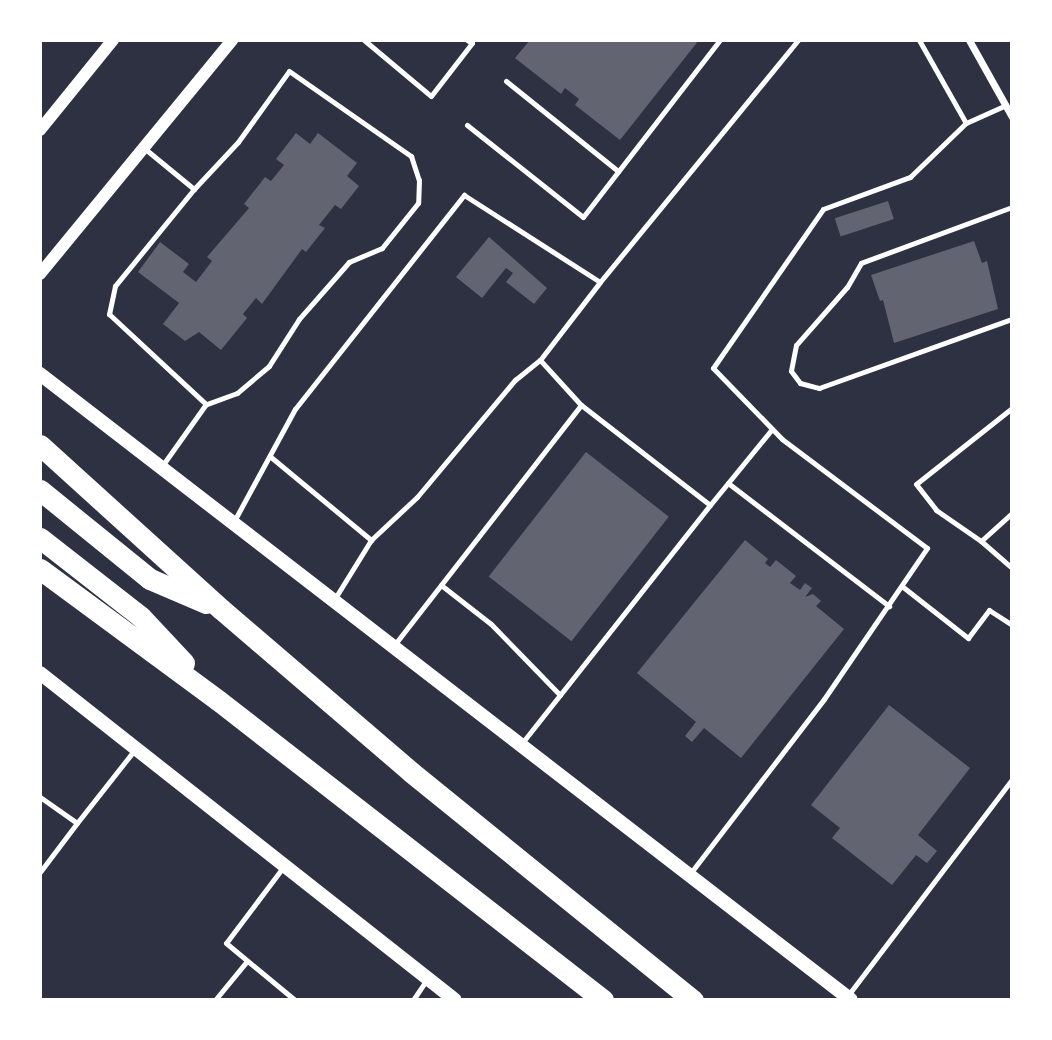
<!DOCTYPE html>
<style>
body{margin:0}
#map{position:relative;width:1052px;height:1040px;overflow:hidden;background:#2d3142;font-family:"IBM Plex Sans",sans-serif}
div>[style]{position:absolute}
.building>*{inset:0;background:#626471;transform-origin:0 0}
.service>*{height:5px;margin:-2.5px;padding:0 2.5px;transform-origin:2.5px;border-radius:2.5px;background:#fff}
.minor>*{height:7px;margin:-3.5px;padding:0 3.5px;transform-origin:3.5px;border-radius:3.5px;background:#fff}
.tertiary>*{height:12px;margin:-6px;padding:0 6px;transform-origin:6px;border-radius:6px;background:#fff}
.secondary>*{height:14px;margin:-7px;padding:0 7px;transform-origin:7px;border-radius:7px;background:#fff}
.motorway>*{height:21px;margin:-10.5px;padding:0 10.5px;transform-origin:10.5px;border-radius:10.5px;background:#fff}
span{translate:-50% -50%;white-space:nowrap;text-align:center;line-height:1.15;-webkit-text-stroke:7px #fff;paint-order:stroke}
.frame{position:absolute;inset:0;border:42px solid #fff;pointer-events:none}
</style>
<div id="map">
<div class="building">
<i style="clip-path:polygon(530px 40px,699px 40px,620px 140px,575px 105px,579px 99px,565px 88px,561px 94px,515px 58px)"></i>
<i style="clip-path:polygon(296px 133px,310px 144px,318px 133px,357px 163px,347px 176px,359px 186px,341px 209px,335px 205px,319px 225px,325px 228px,306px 252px,302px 249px,262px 304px,256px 298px,243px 314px,247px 318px,221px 350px,199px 332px,185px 341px,163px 324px,179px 303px,138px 272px,160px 242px,189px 264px,183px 272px,196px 282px,212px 261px,207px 257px,249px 208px,244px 204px,265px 177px,271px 181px,284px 165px,276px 159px)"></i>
<i style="left:888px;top:201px;width:19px;height:56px;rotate:72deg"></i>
<i style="clip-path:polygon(489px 237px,547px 288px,534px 304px,506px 282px,513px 273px,506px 268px,482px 298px,456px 277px)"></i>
<i style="clip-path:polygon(974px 241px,982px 263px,987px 261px,998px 309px,894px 343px,883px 300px,880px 301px,871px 275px)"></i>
<i style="left:586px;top:452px;width:105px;height:158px;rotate:38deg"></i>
<i style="clip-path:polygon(745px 540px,768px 559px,765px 563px,770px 567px,776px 560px,796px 576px,790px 583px,800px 590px,805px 583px,812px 588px,805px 597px,813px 594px,821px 601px,816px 606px,844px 629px,741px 758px,704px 728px,692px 742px,685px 736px,696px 722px,637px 673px)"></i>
<i style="clip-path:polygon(889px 705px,970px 768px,918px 835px,937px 851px,927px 863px,916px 855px,892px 885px,832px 838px,840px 828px,811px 805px)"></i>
</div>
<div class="service">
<i style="left:364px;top:40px;width:87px;rotate:39.9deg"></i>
<i style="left:431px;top:96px;width:67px;rotate:-52.3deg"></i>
<i style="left:472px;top:43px;width:6px;rotate:-149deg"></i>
<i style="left:919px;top:40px;width:95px;rotate:60.5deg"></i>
<i style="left:506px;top:81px;width:144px;rotate:38.8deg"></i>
<i style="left:467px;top:125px;width:148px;rotate:38.4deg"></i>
<i style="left:583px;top:217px;width:224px;rotate:-52.3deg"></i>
<i style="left:144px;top:148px;width:65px;rotate:39.4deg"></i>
<i style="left:194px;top:189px;width:125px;rotate:129.2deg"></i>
<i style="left:115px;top:286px;width:29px;rotate:102deg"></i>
<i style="left:109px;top:314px;width:132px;rotate:42.9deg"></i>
<i style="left:206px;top:404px;width:76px;rotate:125.4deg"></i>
<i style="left:194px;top:189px;width:64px;rotate:-46.9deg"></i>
<i style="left:238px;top:142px;width:87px;rotate:-54.3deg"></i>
<i style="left:289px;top:71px;width:149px;rotate:34.9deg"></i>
<i style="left:411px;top:156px;width:25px;rotate:72deg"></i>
<i style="left:419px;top:180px;width:23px;rotate:92deg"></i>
<i style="left:418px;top:203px;width:58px;rotate:128.7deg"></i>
<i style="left:382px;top:248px;width:36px;rotate:157deg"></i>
<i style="left:349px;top:262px;width:76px;rotate:131.3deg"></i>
<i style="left:299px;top:319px;width:56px;rotate:122.6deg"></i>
<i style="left:269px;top:366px;width:42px;rotate:139.8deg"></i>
<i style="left:237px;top:393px;width:33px;rotate:160deg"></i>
<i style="left:1012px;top:207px;width:161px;rotate:159.7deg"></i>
<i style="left:861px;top:263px;width:28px;rotate:120deg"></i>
<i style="left:847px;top:287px;width:77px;rotate:131.3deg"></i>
<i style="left:796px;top:345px;width:26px;rotate:101deg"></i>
<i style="left:791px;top:371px;width:15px;rotate:53deg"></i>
<i style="left:800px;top:383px;width:20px;rotate:15deg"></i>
<i style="left:819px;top:388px;width:205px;rotate:-19.7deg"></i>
<i style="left:1012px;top:408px;width:122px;rotate:141.6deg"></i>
<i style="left:916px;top:484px;width:33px;rotate:52deg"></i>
<i style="left:936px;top:510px;width:55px;rotate:34.6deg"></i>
<i style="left:981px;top:541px;width:42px;rotate:-42.1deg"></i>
<i style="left:272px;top:458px;width:129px;rotate:39.6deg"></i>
<i style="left:371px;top:540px;width:70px;rotate:121.7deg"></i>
<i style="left:728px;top:483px;width:203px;rotate:37.4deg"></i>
<i style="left:710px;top:505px;width:98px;rotate:-50.8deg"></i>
<i style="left:233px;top:523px;width:130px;rotate:-61.5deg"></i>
<i style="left:295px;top:409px;width:273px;rotate:-51.7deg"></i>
<i style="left:464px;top:195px;width:161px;rotate:32.6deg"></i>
<i style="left:600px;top:282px;width:313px;rotate:-50.7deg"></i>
<i style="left:371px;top:540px;width:63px;rotate:-43.1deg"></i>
<i style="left:417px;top:497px;width:153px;rotate:-50.1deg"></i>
<i style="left:515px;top:380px;width:32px;rotate:-39deg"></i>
<i style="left:981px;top:541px;width:41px;rotate:41.1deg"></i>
<i style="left:441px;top:585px;width:63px;rotate:38deg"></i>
<i style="left:491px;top:624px;width:99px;rotate:45.8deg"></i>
<i style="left:903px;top:587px;width:83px;rotate:38.1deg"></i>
<i style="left:968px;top:638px;width:35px;rotate:-53deg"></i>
<i style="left:989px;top:610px;width:27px;rotate:33deg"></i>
<i style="left:395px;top:644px;width:303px;rotate:-52.1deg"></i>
<i style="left:581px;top:405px;width:61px;rotate:-132.3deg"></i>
<i style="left:540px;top:360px;width:98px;rotate:-52.4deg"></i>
<i style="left:522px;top:743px;width:303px;rotate:-51.7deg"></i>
<i style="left:710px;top:505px;width:163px;rotate:-142.2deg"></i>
<i style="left:40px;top:797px;width:45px;rotate:35.1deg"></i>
<i style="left:77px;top:823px;width:95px;rotate:-51.8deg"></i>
<i style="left:284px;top:866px;width:96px;rotate:127deg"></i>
<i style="left:226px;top:943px;width:89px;rotate:39.6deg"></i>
<i style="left:40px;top:872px;width:61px;rotate:-52.9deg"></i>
<i style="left:689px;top:875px;width:222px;rotate:-52.5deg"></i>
<i style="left:824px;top:699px;width:183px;rotate:-55.7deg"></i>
<i style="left:927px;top:548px;width:181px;rotate:-143.1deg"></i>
<i style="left:782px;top:439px;width:99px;rotate:-134.2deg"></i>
<i style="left:713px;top:368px;width:193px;rotate:-55.3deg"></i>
<i style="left:823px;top:209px;width:93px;rotate:-20.2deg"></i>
<i style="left:910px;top:177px;width:78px;rotate:-44deg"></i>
<i style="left:966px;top:123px;width:44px;rotate:-24.2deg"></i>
<i style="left:849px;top:994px;width:270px;rotate:-52.8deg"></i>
<i style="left:215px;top:1000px;width:50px;rotate:-50.6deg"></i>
<i style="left:413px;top:1000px;width:23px;rotate:-56deg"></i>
</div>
<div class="minor">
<i style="left:969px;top:40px;width:88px;rotate:60.8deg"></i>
</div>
<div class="tertiary">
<i style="left:40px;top:130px;width:116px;rotate:-51deg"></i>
<i style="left:40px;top:274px;width:303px;rotate:-50.6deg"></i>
</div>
<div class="secondary">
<i style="left:40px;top:374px;width:1024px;rotate:37.66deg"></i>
<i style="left:40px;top:673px;width:528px;rotate:38.24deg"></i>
</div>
<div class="motorway">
<i style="left:40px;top:445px;width:244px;rotate:42.2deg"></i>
<i style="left:221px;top:609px;width:250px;rotate:40.6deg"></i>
<i style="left:411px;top:772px;width:363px;rotate:39deg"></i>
<i style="left:40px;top:490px;width:141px;rotate:39deg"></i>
<i style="left:150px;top:579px;width:61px;rotate:23.2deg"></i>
<i style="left:40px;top:538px;width:128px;rotate:38deg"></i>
<i style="left:141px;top:617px;width:63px;rotate:46.9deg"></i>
<i style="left:40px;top:569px;width:222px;rotate:36.4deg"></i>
<i style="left:219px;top:701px;width:487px;rotate:37.9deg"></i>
</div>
<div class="frame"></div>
</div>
